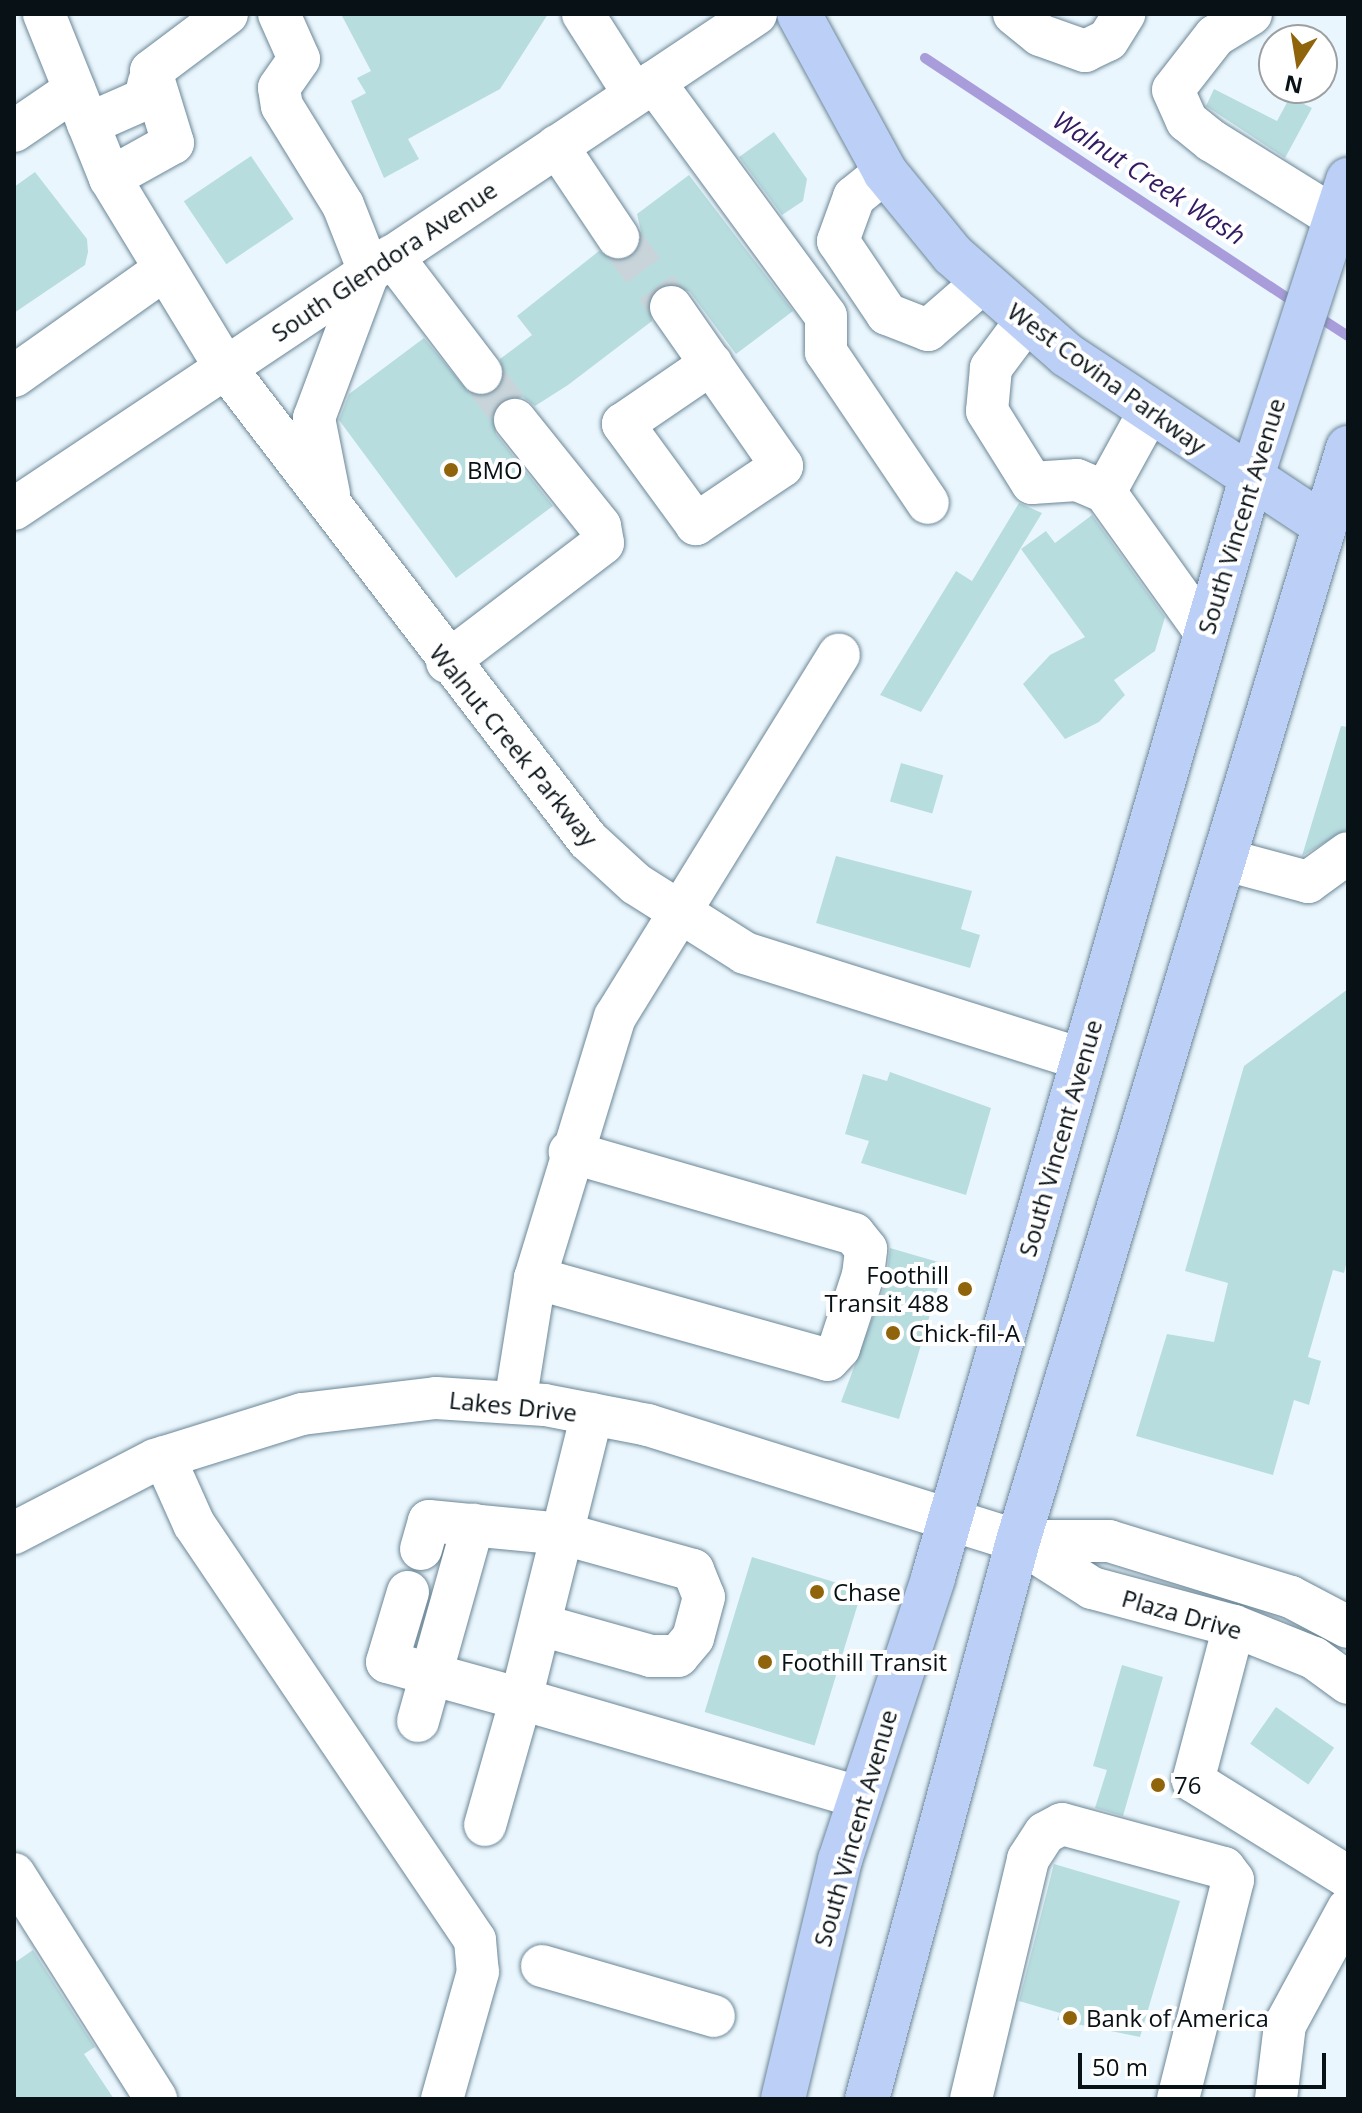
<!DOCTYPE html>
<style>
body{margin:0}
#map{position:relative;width:1362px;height:2113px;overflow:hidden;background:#eaf6fd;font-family:"Open Sans",sans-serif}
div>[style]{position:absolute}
.stream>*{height:10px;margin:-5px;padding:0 5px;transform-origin:5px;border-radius:5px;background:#a99cda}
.building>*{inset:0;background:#b8dddf;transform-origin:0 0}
.minor-tunnel>*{height:42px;margin-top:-21px;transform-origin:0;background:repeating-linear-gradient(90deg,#c8d4da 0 42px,transparent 0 63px)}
.roads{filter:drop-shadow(0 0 2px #6c8797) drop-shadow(0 0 2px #6c8797)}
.minor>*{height:42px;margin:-21px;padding:0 21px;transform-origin:21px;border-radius:21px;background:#fff}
.major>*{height:44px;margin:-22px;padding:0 22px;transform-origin:22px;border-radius:22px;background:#bbcff7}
.dots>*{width:22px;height:22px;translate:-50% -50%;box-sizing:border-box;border:4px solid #fff;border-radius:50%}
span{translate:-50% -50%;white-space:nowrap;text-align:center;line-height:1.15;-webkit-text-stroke:8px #fff;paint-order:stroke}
.street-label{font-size:24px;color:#071116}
.poi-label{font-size:24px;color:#071116}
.left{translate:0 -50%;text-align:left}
.right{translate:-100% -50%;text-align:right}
.water-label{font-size:26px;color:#331a63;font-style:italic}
.frame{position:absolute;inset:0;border:16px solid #071116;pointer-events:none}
.north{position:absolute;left:1258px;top:24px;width:80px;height:80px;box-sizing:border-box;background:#fff;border:2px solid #9ca0a2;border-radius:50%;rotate:192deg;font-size:22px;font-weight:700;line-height:32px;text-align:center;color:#071116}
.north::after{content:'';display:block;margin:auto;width:28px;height:36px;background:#8f640b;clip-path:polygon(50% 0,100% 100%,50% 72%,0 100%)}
.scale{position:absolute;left:1078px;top:2053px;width:248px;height:36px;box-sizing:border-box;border:4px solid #071116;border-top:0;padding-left:10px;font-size:24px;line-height:28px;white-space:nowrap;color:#071116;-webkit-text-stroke:6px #fff;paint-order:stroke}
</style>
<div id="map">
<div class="stream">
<i style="left:925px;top:58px;width:446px;rotate:33.5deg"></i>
<i style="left:1314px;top:314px;width:40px;rotate:32.9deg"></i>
</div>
<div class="building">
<i style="clip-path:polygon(341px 14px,548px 14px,500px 89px,408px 139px,419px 159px,384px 178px,351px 101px,366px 93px,357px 78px,371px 71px)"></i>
<i style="clip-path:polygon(1214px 89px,1277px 121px,1290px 97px,1312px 108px,1285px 158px,1206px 106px)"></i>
<i style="clip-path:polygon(774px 132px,807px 179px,803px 201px,782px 215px,739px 157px)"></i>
<i style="left:251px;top:156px;width:76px;height:81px;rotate:56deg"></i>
<i style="clip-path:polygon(35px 172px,87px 239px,88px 252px,85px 265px,14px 313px,14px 187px)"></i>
<i style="clip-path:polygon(689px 175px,793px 311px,736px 354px,690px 292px,668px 283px,649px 298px,652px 321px,568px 385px,535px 406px,523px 397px,499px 402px,492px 412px,496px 434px,553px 506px,456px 578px,339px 420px,349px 394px,424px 338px,471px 395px,495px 392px,503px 382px,500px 359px,532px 335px,517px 316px,599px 251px,619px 261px,632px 256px,642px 236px,637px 214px)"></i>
<i style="clip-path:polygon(1019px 503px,1042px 513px,921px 712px,880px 695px,956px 571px,972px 581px)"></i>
<i style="clip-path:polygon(1092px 515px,1165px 617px,1155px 651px,1114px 680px,1125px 695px,1099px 722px,1065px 739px,1023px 684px,1050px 655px,1085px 637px,1021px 549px,1046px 531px,1055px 543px)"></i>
<i style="clip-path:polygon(1341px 726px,1348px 727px,1348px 829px,1302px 856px)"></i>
<i style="left:901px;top:763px;width:44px;height:40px;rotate:16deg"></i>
<i style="clip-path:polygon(836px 856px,972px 891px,961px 929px,980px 935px,970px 968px,816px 923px)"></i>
<i style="clip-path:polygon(1348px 989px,1348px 1257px,1344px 1273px,1333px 1270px,1308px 1357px,1321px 1361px,1309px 1405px,1294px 1400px,1273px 1475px,1136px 1436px,1167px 1334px,1214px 1342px,1228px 1283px,1185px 1271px,1244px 1066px)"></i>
<i style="clip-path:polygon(890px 1072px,991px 1108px,966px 1195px,861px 1163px,869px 1141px,845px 1134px,863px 1074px,887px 1081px)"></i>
<i style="clip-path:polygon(890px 1248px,945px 1264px,899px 1419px,841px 1402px,886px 1282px)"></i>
<i style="left:752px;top:1557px;width:115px;height:162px;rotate:17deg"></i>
<i style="clip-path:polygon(1122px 1665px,1163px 1677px,1123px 1816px,1095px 1808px,1107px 1770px,1093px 1766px)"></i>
<i style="left:1276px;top:1707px;width:71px;height:45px;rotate:35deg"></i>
<i style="clip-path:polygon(1054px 1864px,1180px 1901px,1140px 2037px,1057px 2020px,1060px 2013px,1019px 2001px)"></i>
<i style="clip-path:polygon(33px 1950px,95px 2047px,84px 2054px,114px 2099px,14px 2099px,14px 1963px)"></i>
</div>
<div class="minor-tunnel">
<i style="left:618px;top:237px;width:88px;rotate:52.9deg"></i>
<i style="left:481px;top:373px;width:58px;rotate:54.1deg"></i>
</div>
<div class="roads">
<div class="minor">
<i style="left:44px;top:14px;width:177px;rotate:68.1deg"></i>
<i style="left:110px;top:178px;width:221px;rotate:58.7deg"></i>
<i style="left:225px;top:367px;width:596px;rotate:52.5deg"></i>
<i style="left:588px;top:840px;width:65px;rotate:42.5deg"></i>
<i style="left:636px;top:884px;width:129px;rotate:32.3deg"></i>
<i style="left:745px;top:953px;width:353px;rotate:17.5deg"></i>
<i style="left:279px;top:14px;width:49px;rotate:66deg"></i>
<i style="left:299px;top:59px;width:35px;rotate:125deg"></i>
<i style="left:279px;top:88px;width:18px;rotate:81deg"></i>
<i style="left:282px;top:106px;width:116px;rotate:58.4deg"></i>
<i style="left:343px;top:205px;width:71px;rotate:68.5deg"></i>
<i style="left:369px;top:271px;width:157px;rotate:110.5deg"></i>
<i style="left:314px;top:418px;width:77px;rotate:78.8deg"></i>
<i style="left:583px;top:14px;width:95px;rotate:57.5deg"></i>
<i style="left:1014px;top:14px;width:33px;rotate:39deg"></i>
<i style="left:1040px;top:35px;width:48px;rotate:19.6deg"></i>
<i style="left:1085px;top:51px;width:25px;rotate:-26deg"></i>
<i style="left:1108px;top:40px;width:31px;rotate:-58deg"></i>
<i style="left:1251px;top:14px;width:42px;rotate:148.6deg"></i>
<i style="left:1215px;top:36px;width:68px;rotate:127.9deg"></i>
<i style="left:1173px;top:90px;width:34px;rotate:66deg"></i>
<i style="left:1187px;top:121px;width:32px;rotate:39deg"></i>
<i style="left:1212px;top:141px;width:144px;rotate:31.9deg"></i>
<i style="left:654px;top:82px;width:290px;rotate:53.7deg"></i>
<i style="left:826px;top:316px;width:36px;rotate:90deg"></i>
<i style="left:826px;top:352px;width:182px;rotate:56deg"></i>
<i style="left:88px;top:124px;width:62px;rotate:-23.7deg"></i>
<i style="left:145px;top:99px;width:17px;rotate:-77deg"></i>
<i style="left:14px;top:131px;width:73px;rotate:-34.3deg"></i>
<i style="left:557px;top:146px;width:110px;rotate:56.2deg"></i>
<i style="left:885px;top:172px;width:40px;rotate:141deg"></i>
<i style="left:854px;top:197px;width:47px;rotate:110deg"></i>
<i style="left:838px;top:241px;width:88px;rotate:56.1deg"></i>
<i style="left:887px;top:314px;width:44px;rotate:21.3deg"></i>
<i style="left:928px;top:330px;width:72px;rotate:-41deg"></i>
<i style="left:110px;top:178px;width:72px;rotate:-29.1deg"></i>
<i style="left:173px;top:143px;width:75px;rotate:-107deg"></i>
<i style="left:151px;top:71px;width:95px;rotate:-36.9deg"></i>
<i style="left:392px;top:256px;width:147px;rotate:52.7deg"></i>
<i style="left:671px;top:307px;width:194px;rotate:55.1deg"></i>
<i style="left:782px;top:466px;width:104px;rotate:146deg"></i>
<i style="left:696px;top:524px;width:124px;rotate:-126.1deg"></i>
<i style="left:623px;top:424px;width:107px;rotate:-34.3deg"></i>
<i style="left:1026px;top:321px;width:59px;rotate:126.7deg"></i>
<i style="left:991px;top:368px;width:43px;rotate:95.3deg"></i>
<i style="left:987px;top:411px;width:85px;rotate:58deg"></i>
<i style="left:1032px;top:483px;width:45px;rotate:-3.8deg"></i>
<i style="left:1077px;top:480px;width:30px;rotate:23deg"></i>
<i style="left:1105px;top:492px;width:173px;rotate:54.4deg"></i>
<i style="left:14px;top:376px;width:185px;rotate:-35.3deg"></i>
<i style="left:1105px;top:492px;width:91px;rotate:-61.2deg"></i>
<i style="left:14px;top:509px;width:892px;rotate:-33.71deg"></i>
<i style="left:447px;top:662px;width:196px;rotate:-37.3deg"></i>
<i style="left:603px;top:543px;width:17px;rotate:-100deg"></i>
<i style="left:600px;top:526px;width:136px;rotate:-128.7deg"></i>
<i style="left:1226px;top:860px;width:85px;rotate:15deg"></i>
<i style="left:1308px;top:882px;width:49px;rotate:-35.9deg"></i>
<i style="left:535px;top:1278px;width:304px;rotate:15.6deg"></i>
<i style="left:828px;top:1360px;width:16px;rotate:-47deg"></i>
<i style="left:839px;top:1348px;width:77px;rotate:-71.8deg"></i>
<i style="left:863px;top:1275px;width:26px;rotate:-83deg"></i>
<i style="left:866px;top:1249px;width:19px;rotate:-129deg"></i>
<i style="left:854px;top:1234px;width:296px;rotate:-163.9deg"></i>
<i style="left:515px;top:1403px;width:127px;rotate:-80.9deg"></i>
<i style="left:535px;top:1278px;width:273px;rotate:-73deg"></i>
<i style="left:615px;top:1017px;width:426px;rotate:-58.3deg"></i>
<i style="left:592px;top:1414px;width:294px;rotate:104deg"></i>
<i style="left:521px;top:1699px;width:354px;rotate:16.2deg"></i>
<i style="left:164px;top:1457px;width:73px;rotate:65.9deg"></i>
<i style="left:194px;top:1524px;width:502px;rotate:55.96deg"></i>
<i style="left:475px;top:1940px;width:32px;rotate:85deg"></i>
<i style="left:478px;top:1972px;width:132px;rotate:105.8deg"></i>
<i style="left:14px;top:1533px;width:159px;rotate:-27.4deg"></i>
<i style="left:155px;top:1460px;width:154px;rotate:-17.4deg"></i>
<i style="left:302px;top:1414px;width:135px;rotate:-6.8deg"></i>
<i style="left:436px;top:1398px;width:109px;rotate:3.7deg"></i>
<i style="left:545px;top:1405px;width:105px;rotate:11deg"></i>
<i style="left:648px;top:1425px;width:388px;rotate:17.4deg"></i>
<i style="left:1018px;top:1541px;width:88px;rotate:32.4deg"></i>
<i style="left:1092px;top:1588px;width:147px;rotate:15deg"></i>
<i style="left:1234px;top:1626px;width:86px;rotate:21.8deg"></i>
<i style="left:1314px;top:1658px;width:42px;rotate:36.3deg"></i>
<i style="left:1018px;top:1541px;width:91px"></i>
<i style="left:1109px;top:1541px;width:190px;rotate:17.1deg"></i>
<i style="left:1291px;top:1597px;width:64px;rotate:27.8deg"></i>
<i style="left:421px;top:1549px;width:29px;rotate:-74deg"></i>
<i style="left:429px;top:1521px;width:136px;rotate:5.5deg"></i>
<i style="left:564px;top:1534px;width:134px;rotate:15.6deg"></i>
<i style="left:693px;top:1570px;width:29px;rotate:68deg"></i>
<i style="left:704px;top:1597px;width:42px;rotate:105deg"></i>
<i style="left:693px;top:1638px;width:23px;rotate:130deg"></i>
<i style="left:678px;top:1656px;width:27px;rotate:180deg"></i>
<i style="left:651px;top:1656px;width:114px;rotate:-164.3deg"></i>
<i style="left:408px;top:1592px;width:73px;rotate:106.7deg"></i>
<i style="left:387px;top:1662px;width:139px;rotate:15.4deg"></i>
<i style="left:521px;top:1699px;width:131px;rotate:105.9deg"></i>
<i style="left:1234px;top:1626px;width:160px;rotate:104.8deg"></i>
<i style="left:1193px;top:1781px;width:182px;rotate:31.8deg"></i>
<i style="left:418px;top:1721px;width:204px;rotate:-74.3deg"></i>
<i style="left:14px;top:1874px;width:266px;rotate:57.7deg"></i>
<i style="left:542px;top:1966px;width:179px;rotate:16.2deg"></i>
<i style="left:971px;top:2099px;width:247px;rotate:-76.6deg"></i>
<i style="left:1028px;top:1859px;width:31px;rotate:-57deg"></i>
<i style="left:1045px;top:1833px;width:19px;rotate:-28deg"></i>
<i style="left:1062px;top:1824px;width:168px;rotate:15.2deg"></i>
<i style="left:1224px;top:1868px;width:15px;rotate:53deg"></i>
<i style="left:1233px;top:1880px;width:226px;rotate:104.1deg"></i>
<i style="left:1276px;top:2099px;width:75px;rotate:-83.1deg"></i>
<i style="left:1285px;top:2025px;width:132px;rotate:-61.5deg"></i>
</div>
<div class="major">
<i style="left:799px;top:14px;width:180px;rotate:61.4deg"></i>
<i style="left:885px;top:172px;width:107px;rotate:50.7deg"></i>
<i style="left:953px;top:255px;width:152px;rotate:41.3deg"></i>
<i style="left:1067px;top:355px;width:306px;rotate:33.5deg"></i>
<i style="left:783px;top:2099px;width:246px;rotate:-76.6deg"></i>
<i style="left:840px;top:1860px;width:297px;rotate:-71.7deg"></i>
<i style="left:933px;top:1578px;width:1141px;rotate:-73.87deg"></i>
<i style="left:1250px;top:482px;width:318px;rotate:-72deg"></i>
<i style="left:867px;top:2099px;width:578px;rotate:-74.86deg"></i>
<i style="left:1018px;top:1541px;width:1142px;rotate:-73.2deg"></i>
</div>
</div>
<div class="dots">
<i style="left:451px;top:470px;background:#8f640b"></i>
<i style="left:965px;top:1289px;background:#8f640b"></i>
<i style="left:893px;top:1333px;background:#8f640b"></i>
<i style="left:817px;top:1592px;background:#8f640b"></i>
<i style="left:765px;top:1662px;background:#8f640b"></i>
<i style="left:1158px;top:1785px;background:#8f640b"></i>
<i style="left:1070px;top:2018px;background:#8f640b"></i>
</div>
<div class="street-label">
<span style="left:384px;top:261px;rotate:-34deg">South Glendora Avenue</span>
<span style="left:1107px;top:378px;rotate:36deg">West Covina Parkway</span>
<span style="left:1241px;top:516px;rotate:-73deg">South Vincent Avenue</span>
<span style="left:514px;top:745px;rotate:51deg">Walnut Creek Parkway</span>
<span style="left:1060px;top:1138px;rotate:-74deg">South Vincent Avenue</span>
<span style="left:513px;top:1406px;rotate:6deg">Lakes Drive</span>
<span style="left:1182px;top:1614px;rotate:16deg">Plaza Drive</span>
<span style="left:855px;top:1828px;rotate:-74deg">South Vincent Avenue</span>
</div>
<div class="poi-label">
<span class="left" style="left:467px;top:470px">BMO</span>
<span class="right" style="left:949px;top:1289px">Foothill<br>Transit 488</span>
<span class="left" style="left:909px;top:1333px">Chick-fil-A</span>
<span class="left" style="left:833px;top:1592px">Chase</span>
<span class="left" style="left:781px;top:1662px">Foothill Transit</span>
<span class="left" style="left:1174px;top:1785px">76</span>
<span class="left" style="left:1086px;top:2018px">Bank of America</span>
</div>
<div class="water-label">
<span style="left:1149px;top:178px;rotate:33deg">Walnut Creek Wash</span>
</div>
<div class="frame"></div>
<div class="north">N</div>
<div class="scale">50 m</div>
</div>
